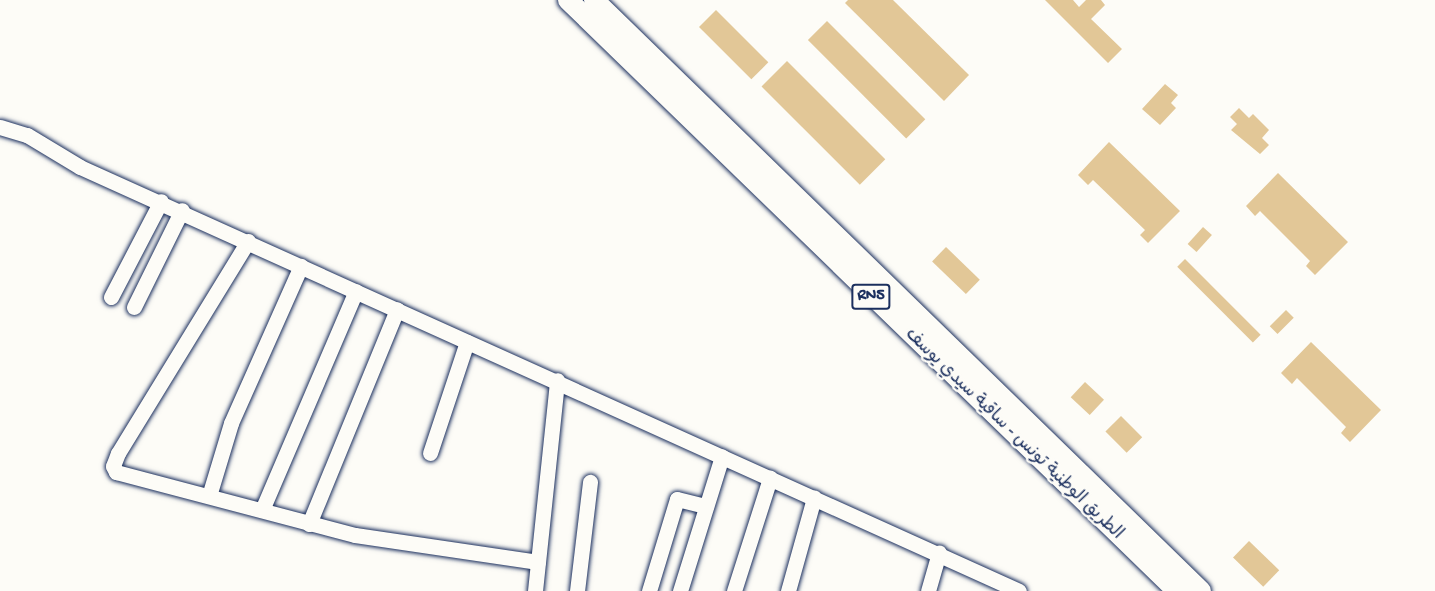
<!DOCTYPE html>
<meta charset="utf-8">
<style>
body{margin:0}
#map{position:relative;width:1435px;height:591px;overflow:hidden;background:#fdfcf7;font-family:"Gochi Hand","Playpen Sans Arabic",sans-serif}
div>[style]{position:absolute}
.building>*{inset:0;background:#e2c797;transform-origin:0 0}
.roads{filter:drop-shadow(0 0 2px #1b2f5e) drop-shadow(0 0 2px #1b2f5e)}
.minor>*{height:15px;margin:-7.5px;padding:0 7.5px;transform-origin:7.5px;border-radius:7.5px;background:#fdfcf7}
.major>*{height:20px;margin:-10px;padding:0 10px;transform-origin:10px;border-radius:10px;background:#fdfcf7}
span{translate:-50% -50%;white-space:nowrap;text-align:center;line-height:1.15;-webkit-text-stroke:5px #fdfcf7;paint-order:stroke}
.shield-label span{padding:2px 4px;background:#fdfcf7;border:2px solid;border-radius:4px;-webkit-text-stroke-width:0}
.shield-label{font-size:16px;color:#1b2f5e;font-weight:700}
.street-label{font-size:18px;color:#1b2f5e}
</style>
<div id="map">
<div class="building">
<i style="clip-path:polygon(848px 0,893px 0,969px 75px,944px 101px,845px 3px)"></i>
<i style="clip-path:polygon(1045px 0,1073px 0,1079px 7px,1086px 0,1101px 0,1105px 5px,1091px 19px,1122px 49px,1108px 63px)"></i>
<i style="left:716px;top:10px;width:74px;height:24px;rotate:45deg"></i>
<i style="left:827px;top:21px;width:139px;height:27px;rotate:45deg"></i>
<i style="left:787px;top:61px;width:139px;height:36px;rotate:45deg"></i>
<i style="clip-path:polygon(1165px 84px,1178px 95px,1171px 103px,1176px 108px,1160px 125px,1142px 109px)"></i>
<i style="clip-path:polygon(1239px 108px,1249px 118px,1253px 114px,1269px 130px,1262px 138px,1269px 145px,1260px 154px,1231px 130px,1237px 124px,1230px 117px)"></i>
<i style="clip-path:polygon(1109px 142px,1180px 211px,1148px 243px,1140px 235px,1145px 230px,1093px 180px,1088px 185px,1078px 175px)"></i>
<i style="clip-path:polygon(1278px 173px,1348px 242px,1315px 275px,1306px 266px,1310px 261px,1260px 211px,1255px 216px,1246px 206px)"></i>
<i style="left:1203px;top:227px;width:12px;height:23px;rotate:42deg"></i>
<i style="left:946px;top:247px;width:47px;height:20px;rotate:44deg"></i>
<i style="left:1185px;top:259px;width:107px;height:11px;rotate:45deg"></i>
<i style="left:1286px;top:310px;width:11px;height:23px;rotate:45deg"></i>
<i style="clip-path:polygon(1311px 342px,1381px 410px,1350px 442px,1341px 433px,1346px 427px,1297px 378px,1292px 384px,1281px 373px)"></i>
<i style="left:1085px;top:382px;width:26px;height:21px;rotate:43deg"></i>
<i style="left:1121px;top:416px;width:30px;height:22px;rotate:45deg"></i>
<i style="left:1249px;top:541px;width:42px;height:23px;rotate:44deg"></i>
</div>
<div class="roads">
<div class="minor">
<i style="left:0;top:127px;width:28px;rotate:17deg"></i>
<i style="left:27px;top:135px;width:62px;rotate:31.1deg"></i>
<i style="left:80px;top:167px;width:1030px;rotate:24.3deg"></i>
<i style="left:248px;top:241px;width:249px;rotate:121.5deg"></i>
<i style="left:118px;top:453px;width:14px;rotate:111deg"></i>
<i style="left:113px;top:466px;width:7px;rotate:63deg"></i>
<i style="left:116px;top:472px;width:247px;rotate:14.8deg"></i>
<i style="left:355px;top:535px;width:185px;rotate:8.4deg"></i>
<i style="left:111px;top:297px;width:108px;rotate:-62.5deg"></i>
<i style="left:134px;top:307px;width:108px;rotate:-63.7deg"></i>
<i style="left:430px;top:453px;width:117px;rotate:-71.6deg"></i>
<i style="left:209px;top:496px;width:76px;rotate:-73.2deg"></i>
<i style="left:231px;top:423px;width:172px;rotate:-66deg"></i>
<i style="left:262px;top:510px;width:238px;rotate:-66.8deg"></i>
<i style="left:309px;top:524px;width:232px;rotate:-67.7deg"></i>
<i style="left:535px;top:591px;width:212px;rotate:-84deg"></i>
<i style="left:577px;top:591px;width:110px;rotate:-83.2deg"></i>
<i style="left:649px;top:591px;width:96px;rotate:-73.1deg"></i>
<i style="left:677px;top:499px;width:30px;rotate:14deg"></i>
<i style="left:680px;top:591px;width:141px;rotate:-72.7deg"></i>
<i style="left:734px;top:591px;width:119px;rotate:-72.3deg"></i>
<i style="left:788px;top:591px;width:97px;rotate:-74.4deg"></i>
<i style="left:928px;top:591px;width:40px;rotate:-74deg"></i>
</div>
<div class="major">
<i style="left:568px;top:0;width:849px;rotate:44.14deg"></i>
<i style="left:594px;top:0;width:847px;rotate:44.23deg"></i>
</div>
</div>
<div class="shield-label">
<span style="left:871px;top:297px">RN5</span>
</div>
<div class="street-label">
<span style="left:1013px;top:435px;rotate:44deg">الطريق الوطنية تونس - ساقية سيدي يوسف</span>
</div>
</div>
